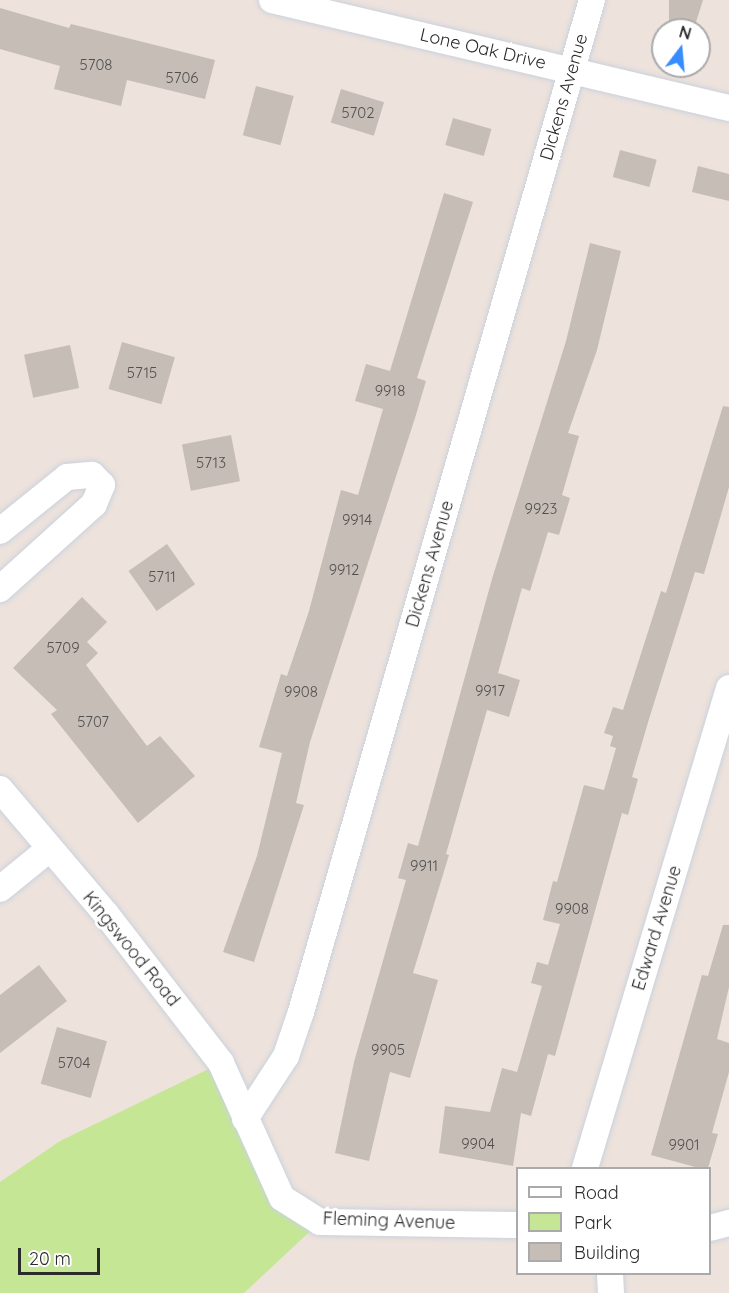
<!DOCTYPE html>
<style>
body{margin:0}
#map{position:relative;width:729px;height:1293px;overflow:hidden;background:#ede2dc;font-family:Quicksand,sans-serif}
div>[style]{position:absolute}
.green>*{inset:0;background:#c5e795}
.building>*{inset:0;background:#c6bdb7;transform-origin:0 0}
.roads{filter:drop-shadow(0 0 2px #cad2dd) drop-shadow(0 0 2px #cad2dd)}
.street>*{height:26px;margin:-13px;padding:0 13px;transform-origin:13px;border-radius:13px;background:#fff}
span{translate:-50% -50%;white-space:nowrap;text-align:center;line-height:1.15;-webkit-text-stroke:6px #fff;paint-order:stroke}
.number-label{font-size:15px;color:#52504e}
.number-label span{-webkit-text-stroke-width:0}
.street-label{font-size:18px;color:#2b2b2b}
.legend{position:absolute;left:516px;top:1167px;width:195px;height:108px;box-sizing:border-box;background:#fff;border:2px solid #aaa;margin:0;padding:8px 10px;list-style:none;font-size:18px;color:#2b2b2b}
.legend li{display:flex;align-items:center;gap:12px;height:30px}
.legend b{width:30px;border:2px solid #aaa}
.north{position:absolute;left:651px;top:18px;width:60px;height:60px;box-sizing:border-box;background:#fff;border:2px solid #aaa;border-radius:50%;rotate:16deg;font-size:16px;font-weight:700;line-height:24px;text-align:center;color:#2b2b2b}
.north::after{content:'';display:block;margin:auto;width:21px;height:27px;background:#378cff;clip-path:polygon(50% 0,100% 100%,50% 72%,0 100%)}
.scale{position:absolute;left:18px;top:1248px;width:82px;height:27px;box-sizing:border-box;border:3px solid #2b2b2b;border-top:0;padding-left:8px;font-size:18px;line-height:21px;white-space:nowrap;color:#2b2b2b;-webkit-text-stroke:4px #fff;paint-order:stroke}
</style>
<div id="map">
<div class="green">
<i style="clip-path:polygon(221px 1063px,282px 1198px,320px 1222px,244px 1293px,0 1293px,0 1182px,60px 1141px)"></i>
</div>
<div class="building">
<i style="clip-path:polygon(669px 0,703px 0,696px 22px,669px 22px)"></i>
<i style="clip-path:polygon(0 8px,69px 28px,71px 24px,215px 60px,205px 99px,127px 80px,121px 106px,54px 89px,60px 66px,0 49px)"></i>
<i style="left:256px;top:86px;width:39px;height:51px;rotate:15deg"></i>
<i style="left:341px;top:89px;width:45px;height:35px;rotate:17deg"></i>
<i style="left:453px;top:118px;width:40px;height:28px;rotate:16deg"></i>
<i style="left:620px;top:150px;width:38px;height:28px;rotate:15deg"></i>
<i style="clip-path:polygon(698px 166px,729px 174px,729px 201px,692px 192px)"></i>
<i style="clip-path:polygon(444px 193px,473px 202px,417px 378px,426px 381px,415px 418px,310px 742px,296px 803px,304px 805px,254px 962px,223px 952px,257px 856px,282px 753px,259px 747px,281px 674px,287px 676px,309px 611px,341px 490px,358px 495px,383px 409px,355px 401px,366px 364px,390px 371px)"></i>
<i style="clip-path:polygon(590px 243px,621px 251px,597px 350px,568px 433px,579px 436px,562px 495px,570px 498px,559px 535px,548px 532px,530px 591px,522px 588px,498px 673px,520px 680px,509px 717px,487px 710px,446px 854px,449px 855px,413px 973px,438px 980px,410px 1078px,390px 1072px,369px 1161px,335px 1153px,354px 1062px,406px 880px,398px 878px,408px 843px,418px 846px,492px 579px,566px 341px)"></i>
<i style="left:122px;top:342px;width:55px;height:49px;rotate:16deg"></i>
<i style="left:70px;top:345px;width:44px;height:47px;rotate:78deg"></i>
<i style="clip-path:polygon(723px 406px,729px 407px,729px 487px,704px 574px,695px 572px,649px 719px,632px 777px,638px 779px,628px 815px,622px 813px,555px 1056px,548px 1054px,531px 1116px,521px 1113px,513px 1166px,439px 1153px,445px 1106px,490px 1112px,502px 1068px,517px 1072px,542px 986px,531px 983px,537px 962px,548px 965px,560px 924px,543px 920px,553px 881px,557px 882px,584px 785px,604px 790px,616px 748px,610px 746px,613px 736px,604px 733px,613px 707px,623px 710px,661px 591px,666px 593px)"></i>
<i style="left:231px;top:435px;width:47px;height:50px;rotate:79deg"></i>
<i style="left:167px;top:544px;width:49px;height:47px;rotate:55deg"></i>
<i style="clip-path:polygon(82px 597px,107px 622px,87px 642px,98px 653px,86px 665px,147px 746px,160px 736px,195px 776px,138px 823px,51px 714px,57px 710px,13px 668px)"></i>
<i style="clip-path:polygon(723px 925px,729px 925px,729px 987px,717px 1039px,729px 1043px,729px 1072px,712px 1133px,718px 1134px,708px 1168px,699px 1168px,651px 1155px,702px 975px,708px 976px)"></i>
<i style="clip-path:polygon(39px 965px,67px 1001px,0 1053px,0 995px)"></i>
<i style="left:57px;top:1027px;width:52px;height:59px;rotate:16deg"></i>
</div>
<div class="roads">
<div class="street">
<i style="left:272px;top:0;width:470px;rotate:13.3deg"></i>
<i style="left:0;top:531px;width:86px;rotate:-38.9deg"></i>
<i style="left:67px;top:477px;width:25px;rotate:-5deg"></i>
<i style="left:92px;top:475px;width:14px;rotate:45deg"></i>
<i style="left:102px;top:485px;width:21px;rotate:113deg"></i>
<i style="left:94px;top:504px;width:127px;rotate:137.9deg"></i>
<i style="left:0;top:789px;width:164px;rotate:49.7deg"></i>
<i style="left:106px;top:914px;width:188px;rotate:52.3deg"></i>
<i style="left:221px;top:1063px;width:148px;rotate:65.7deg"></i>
<i style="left:282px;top:1198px;width:45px;rotate:32.3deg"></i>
<i style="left:320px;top:1222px;width:198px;rotate:0.9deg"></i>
<i style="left:0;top:889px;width:62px;rotate:-39.1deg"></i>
<i style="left:245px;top:1119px;width:75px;rotate:-56.9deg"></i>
<i style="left:286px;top:1056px;width:46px;rotate:-71.2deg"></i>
<i style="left:301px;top:1012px;width:1053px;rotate:-73.96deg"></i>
<i style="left:585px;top:1168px;width:501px;rotate:-73.3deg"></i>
<i style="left:710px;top:1228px;width:20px;rotate:-15deg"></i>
<i style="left:610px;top:1274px;width:19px;rotate:87deg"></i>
</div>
</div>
<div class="number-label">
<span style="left:96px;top:65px">5708</span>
<span style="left:182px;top:78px">5706</span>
<span style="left:358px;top:113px">5702</span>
<span style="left:142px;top:373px">5715</span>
<span style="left:390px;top:391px">9918</span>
<span style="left:211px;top:463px">5713</span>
<span style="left:541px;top:509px">9923</span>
<span style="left:357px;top:520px">9914</span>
<span style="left:344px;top:570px">9912</span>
<span style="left:162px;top:577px">5711</span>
<span style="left:63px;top:648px">5709</span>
<span style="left:490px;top:691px">9917</span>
<span style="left:301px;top:692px">9908</span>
<span style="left:93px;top:722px">5707</span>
<span style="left:424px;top:866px">9911</span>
<span style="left:572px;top:909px">9908</span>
<span style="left:388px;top:1050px">9905</span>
<span style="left:74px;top:1063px">5704</span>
<span style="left:478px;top:1144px">9904</span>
<span style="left:684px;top:1145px">9901</span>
</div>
<div class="street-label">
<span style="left:483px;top:49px;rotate:13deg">Lone Oak Drive</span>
<span style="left:564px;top:97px;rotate:-74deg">Dickens Avenue</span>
<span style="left:430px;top:564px;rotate:-74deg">Dickens Avenue</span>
<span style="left:657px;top:928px;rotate:-73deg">Edward Avenue</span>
<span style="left:131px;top:949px;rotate:51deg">Kingswood Road</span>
<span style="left:389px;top:1221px;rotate:2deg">Fleming Avenue</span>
</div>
<ul class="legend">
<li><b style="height:8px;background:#fff"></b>Road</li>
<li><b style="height:16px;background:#c5e795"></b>Park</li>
<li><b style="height:16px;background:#c6bdb7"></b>Building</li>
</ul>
<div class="north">N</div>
<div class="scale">20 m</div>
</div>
